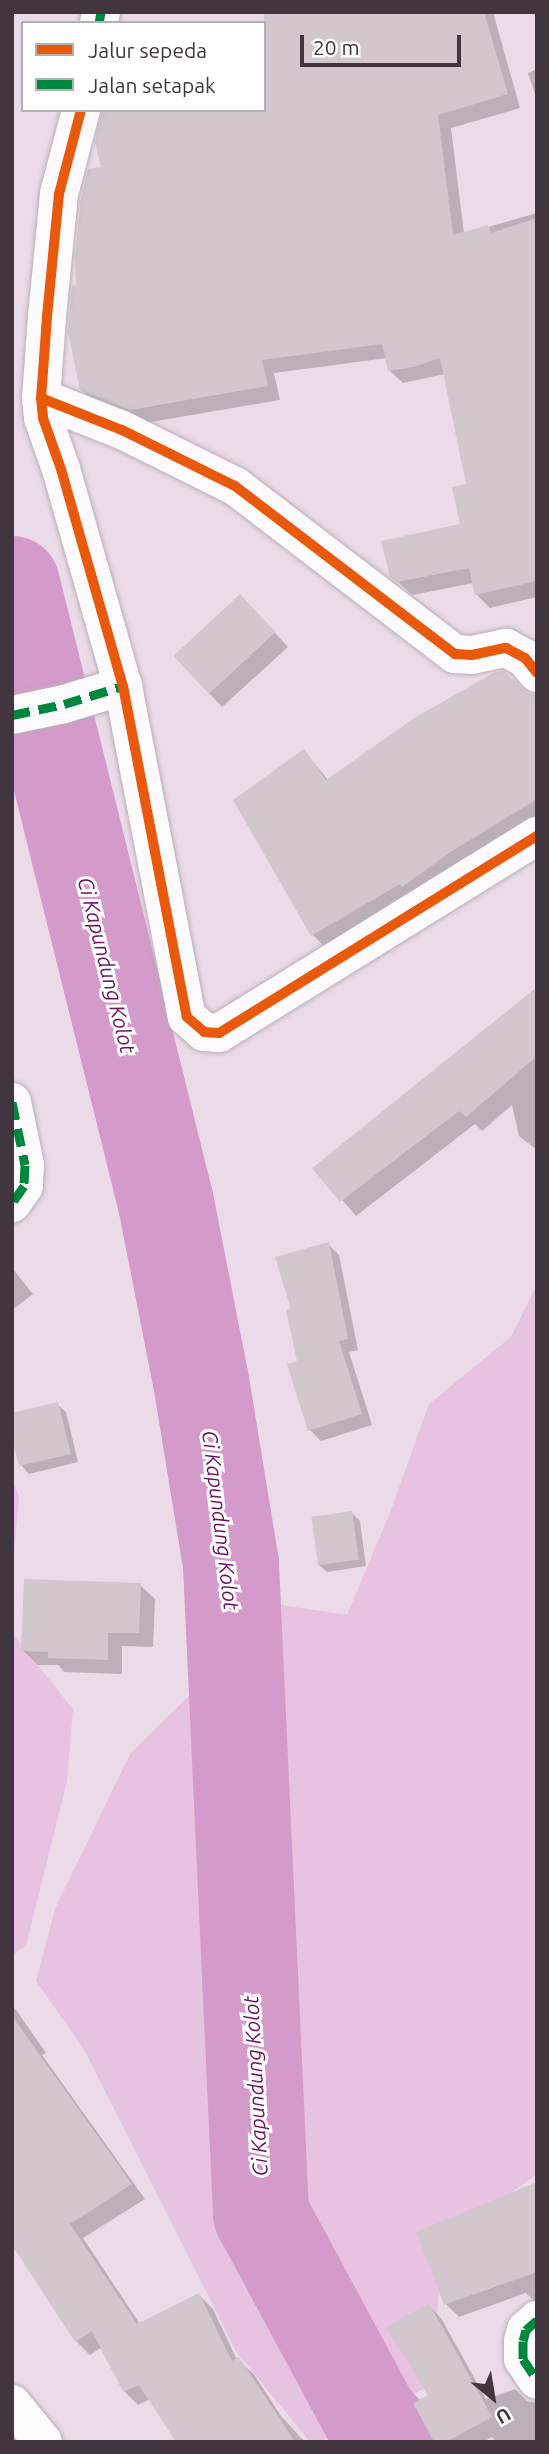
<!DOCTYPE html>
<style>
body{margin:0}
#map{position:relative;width:549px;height:2454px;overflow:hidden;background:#ebdbe8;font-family:Ubuntu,sans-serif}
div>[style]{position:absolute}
.green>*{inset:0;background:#e8c2e1}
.shadow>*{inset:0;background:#0003}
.river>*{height:96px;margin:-48px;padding:0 48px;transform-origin:48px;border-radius:48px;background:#d39aca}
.building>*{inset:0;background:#d2c6cf;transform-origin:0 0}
.roads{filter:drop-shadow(0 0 2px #bbaeb8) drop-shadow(0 0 2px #bbaeb8)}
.street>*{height:38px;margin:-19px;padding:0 19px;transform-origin:19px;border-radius:19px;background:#fcfafc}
.primary>*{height:38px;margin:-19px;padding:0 19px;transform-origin:19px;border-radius:19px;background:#fcfafc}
.quiet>*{height:9px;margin-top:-4.5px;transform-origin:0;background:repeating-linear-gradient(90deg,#00873e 0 18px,transparent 0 27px)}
.cycleway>*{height:10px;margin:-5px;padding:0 5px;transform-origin:5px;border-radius:5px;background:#e8590c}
span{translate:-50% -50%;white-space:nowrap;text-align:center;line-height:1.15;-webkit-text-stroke:6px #fff;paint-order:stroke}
.water-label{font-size:21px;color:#6d1164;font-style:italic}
.frame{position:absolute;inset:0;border:14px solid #41363f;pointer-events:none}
.legend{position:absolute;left:21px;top:21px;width:245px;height:91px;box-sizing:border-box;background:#fff;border:2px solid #b3afb2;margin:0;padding:9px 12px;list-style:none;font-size:21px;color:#41363f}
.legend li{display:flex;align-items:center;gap:14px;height:35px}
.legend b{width:35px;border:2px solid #b3afb2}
.north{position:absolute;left:458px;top:2363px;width:70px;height:70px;-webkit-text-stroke:5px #fff;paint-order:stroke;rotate:150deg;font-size:19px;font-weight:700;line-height:28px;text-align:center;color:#41363f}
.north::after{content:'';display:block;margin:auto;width:24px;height:32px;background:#41363f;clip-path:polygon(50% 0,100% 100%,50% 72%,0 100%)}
.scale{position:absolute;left:300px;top:35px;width:161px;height:32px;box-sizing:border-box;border:4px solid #41363f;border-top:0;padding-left:9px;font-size:21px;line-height:24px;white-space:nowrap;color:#41363f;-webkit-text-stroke:5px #fff;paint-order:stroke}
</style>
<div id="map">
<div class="green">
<i style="clip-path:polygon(537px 1284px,537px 2174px,460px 2230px,439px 2289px,433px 2384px,320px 2442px,310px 2442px,236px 2351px,85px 2051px,36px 1981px,55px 1909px,130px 1754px,281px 1605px,347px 1615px,391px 1510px,429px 1404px,511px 1337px)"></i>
<i style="clip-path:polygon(12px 1480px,19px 1496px,12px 1578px)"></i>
<i style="clip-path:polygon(12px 1633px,73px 1709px,67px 1781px,26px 1946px,12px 1955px)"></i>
</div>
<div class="shadow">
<i style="clip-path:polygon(315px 12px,493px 12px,520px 108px,451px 128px,464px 234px,537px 213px,537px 597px,490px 608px,476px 594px,474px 583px,412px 595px,392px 576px,462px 525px,468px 485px,445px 374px,403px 383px,389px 370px,387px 358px,274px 373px,280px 400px,145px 423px,95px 403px,81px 389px,78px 287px,103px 169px,264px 110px,264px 23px)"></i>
<i style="clip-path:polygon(537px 69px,537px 100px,528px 73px)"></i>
<i style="clip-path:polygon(254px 610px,288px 647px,222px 707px,208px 692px)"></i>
<i style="clip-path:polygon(502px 673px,525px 692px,537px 713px,537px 823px,328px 950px,313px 935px,304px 751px,329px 781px)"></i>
<i style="clip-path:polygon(537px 989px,537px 1150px,519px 1136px,512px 1105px,482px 1131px,475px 1124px,356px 1216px,315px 1168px)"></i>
<i style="clip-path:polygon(328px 1244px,339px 1255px,358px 1350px,349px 1352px,372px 1425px,321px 1441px,310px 1430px,299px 1362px)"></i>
<i style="clip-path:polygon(12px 1268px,33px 1294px,12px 1310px)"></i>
<i style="clip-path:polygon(57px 1404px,66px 1412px,78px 1462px,29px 1474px,21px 1465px)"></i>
<i style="clip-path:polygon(352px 1513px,360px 1521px,366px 1566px,327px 1572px,318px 1564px)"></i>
<i style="clip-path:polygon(140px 1585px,155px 1599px,153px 1647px,122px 1646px,122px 1674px,64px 1672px,58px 1665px,38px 1665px,23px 1650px)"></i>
<i style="clip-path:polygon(12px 2004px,46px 2053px,42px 2055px,145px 2199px,83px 2238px,140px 2324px,199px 2295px,213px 2309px,237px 2360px,253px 2373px,281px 2416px,305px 2442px,178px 2442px,150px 2399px,138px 2405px,124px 2391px,102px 2347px,90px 2355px,76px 2341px,12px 2242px)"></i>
<i style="clip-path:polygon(537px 2184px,537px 2304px,526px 2293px,459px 2317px,446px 2304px)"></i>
<i style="clip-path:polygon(428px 2305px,441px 2318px,486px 2399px,515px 2389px,527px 2401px,537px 2403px,537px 2442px,496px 2442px,492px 2437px,483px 2442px,436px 2442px,431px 2396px)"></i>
</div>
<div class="river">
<i style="left:12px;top:584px;width:638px;rotate:76.03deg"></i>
<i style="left:166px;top:1203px;width:181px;rotate:78.9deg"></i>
<i style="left:201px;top:1381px;width:186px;rotate:80.7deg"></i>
<i style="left:231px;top:1565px;width:650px;rotate:87.35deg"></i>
<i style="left:261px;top:2214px;width:232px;rotate:61.7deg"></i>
<i style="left:371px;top:2418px;width:33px;rotate:47deg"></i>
</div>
<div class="building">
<i style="clip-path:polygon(264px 12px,484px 12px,508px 94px,438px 115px,453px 235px,488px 225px,491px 233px,537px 218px,537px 581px,475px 595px,469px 568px,397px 582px,390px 577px,381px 541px,460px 524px,452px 487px,466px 484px,440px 358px,413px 367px,388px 371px,382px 344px,262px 360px,268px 386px,130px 410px,80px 390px,68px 332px,69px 319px,72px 286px,76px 285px,75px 259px,81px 198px,88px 169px,101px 167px,95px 142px,102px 110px,264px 110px)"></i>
<i style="left:240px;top:594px;width:52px;height:91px;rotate:47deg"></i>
<i style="clip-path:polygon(503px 671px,528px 693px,537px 694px,537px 799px,449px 853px,402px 887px,400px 884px,311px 936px,233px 800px,304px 749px,326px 780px,416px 717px,493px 673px)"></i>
<i style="clip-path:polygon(537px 987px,537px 1056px,466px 1117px,459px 1111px,340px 1202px,312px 1168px)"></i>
<i style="clip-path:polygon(329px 1242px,348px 1339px,339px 1341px,362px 1414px,308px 1431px,287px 1364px,297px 1361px,286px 1310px,291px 1309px,275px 1257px)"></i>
<i style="clip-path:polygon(58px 1402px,71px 1454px,19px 1466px,12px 1437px,12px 1413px)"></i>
<i style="left:352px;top:1511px;width:49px;height:41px;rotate:82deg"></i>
<i style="clip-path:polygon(24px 1579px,141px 1583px,139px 1633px,108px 1633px,108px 1660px,48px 1658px,48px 1652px,21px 1651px)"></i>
<i style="clip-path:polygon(12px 2016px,132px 2184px,70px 2224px,137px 2324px,199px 2293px,232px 2361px,239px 2357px,295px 2442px,176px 2442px,139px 2385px,123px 2392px,92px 2331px,75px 2342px,12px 2245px)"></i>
<i style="clip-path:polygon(537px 2182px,537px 2272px,444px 2305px,416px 2232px)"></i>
<i style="clip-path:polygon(429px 2303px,492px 2417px,446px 2442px,434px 2442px,413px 2403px,428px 2395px,386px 2327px)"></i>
</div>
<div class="roads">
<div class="street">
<i style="left:99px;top:23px;width:11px;rotate:-80deg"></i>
<i style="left:81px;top:110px;width:87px;rotate:104.7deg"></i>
<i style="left:59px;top:194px;width:124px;rotate:95.6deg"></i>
<i style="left:47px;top:317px;width:81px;rotate:94.2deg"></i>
<i style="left:41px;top:398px;width:20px;rotate:84deg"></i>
<i style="left:43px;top:418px;width:54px;rotate:70.6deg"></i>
<i style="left:61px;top:469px;width:226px;rotate:74.1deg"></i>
<i style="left:123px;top:686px;width:337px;rotate:79.1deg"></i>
<i style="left:187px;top:1017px;width:23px;rotate:41deg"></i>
<i style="left:204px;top:1032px;width:15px;rotate:4deg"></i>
<i style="left:219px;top:1033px;width:374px;rotate:-31.8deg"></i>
<i style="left:41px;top:398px;width:87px;rotate:21.6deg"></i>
<i style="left:122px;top:430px;width:126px;rotate:26.4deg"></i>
<i style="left:235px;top:486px;width:277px;rotate:37.4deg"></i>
<i style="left:455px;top:654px;width:17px;rotate:3deg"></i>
<i style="left:472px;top:655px;width:35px;rotate:-12deg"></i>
<i style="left:506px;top:648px;width:21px;rotate:28deg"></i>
<i style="left:525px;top:658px;width:19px;rotate:51deg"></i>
<i style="left:12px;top:715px;width:53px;rotate:-11.9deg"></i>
<i style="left:64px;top:704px;width:62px;rotate:-17deg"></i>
<i style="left:12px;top:1102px;width:64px;rotate:78.3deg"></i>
<i style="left:25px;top:1165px;width:21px;rotate:93deg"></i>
<i style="left:24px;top:1186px;width:21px;rotate:125deg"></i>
<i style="left:537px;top:2320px;width:15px;rotate:138deg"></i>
<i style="left:526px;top:2330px;width:11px;rotate:105deg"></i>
<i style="left:523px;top:2341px;width:18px;rotate:90deg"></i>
<i style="left:523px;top:2359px;width:25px;rotate:56deg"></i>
</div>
<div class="primary">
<i style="left:12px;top:2404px;width:49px;rotate:50.8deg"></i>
</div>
</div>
<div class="quiet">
<i style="left:99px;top:23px;width:11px;rotate:-80deg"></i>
<i style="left:12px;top:715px;width:53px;rotate:-11.9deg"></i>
<i style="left:64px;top:704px;width:62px;rotate:-17deg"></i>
<i style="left:12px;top:1102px;width:64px;rotate:78.3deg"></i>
<i style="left:25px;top:1165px;width:21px;rotate:93deg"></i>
<i style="left:24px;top:1186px;width:21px;rotate:125deg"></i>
<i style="left:537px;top:2320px;width:15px;rotate:138deg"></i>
<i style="left:526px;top:2330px;width:11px;rotate:105deg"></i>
<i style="left:523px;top:2341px;width:18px;rotate:90deg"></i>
<i style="left:523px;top:2359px;width:25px;rotate:56deg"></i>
</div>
<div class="cycleway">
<i style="left:81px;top:110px;width:87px;rotate:104.7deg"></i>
<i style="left:59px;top:194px;width:124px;rotate:95.6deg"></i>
<i style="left:47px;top:317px;width:81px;rotate:94.2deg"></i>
<i style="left:41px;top:398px;width:20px;rotate:84deg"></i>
<i style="left:43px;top:418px;width:54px;rotate:70.6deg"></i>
<i style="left:61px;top:469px;width:226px;rotate:74.1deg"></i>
<i style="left:123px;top:686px;width:337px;rotate:79.1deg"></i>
<i style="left:187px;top:1017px;width:23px;rotate:41deg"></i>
<i style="left:204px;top:1032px;width:15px;rotate:4deg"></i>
<i style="left:219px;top:1033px;width:374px;rotate:-31.8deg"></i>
<i style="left:41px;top:398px;width:87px;rotate:21.6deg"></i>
<i style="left:122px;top:430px;width:126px;rotate:26.4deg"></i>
<i style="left:235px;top:486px;width:277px;rotate:37.4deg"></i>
<i style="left:455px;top:654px;width:17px;rotate:3deg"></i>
<i style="left:472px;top:655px;width:35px;rotate:-12deg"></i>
<i style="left:506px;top:648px;width:21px;rotate:28deg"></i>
<i style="left:525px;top:658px;width:19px;rotate:51deg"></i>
</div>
<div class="water-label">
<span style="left:107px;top:965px;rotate:76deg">Ci Kapundung Kolot</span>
<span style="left:221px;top:1520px;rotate:83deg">Ci Kapundung Kolot</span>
<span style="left:255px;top:2086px;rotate:-93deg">Ci Kapundung Kolot</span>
</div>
<div class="frame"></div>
<ul class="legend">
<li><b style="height:9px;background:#e8590c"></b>Jalur sepeda</li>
<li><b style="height:9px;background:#00873e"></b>Jalan setapak</li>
</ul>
<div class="north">U</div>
<div class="scale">20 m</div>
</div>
